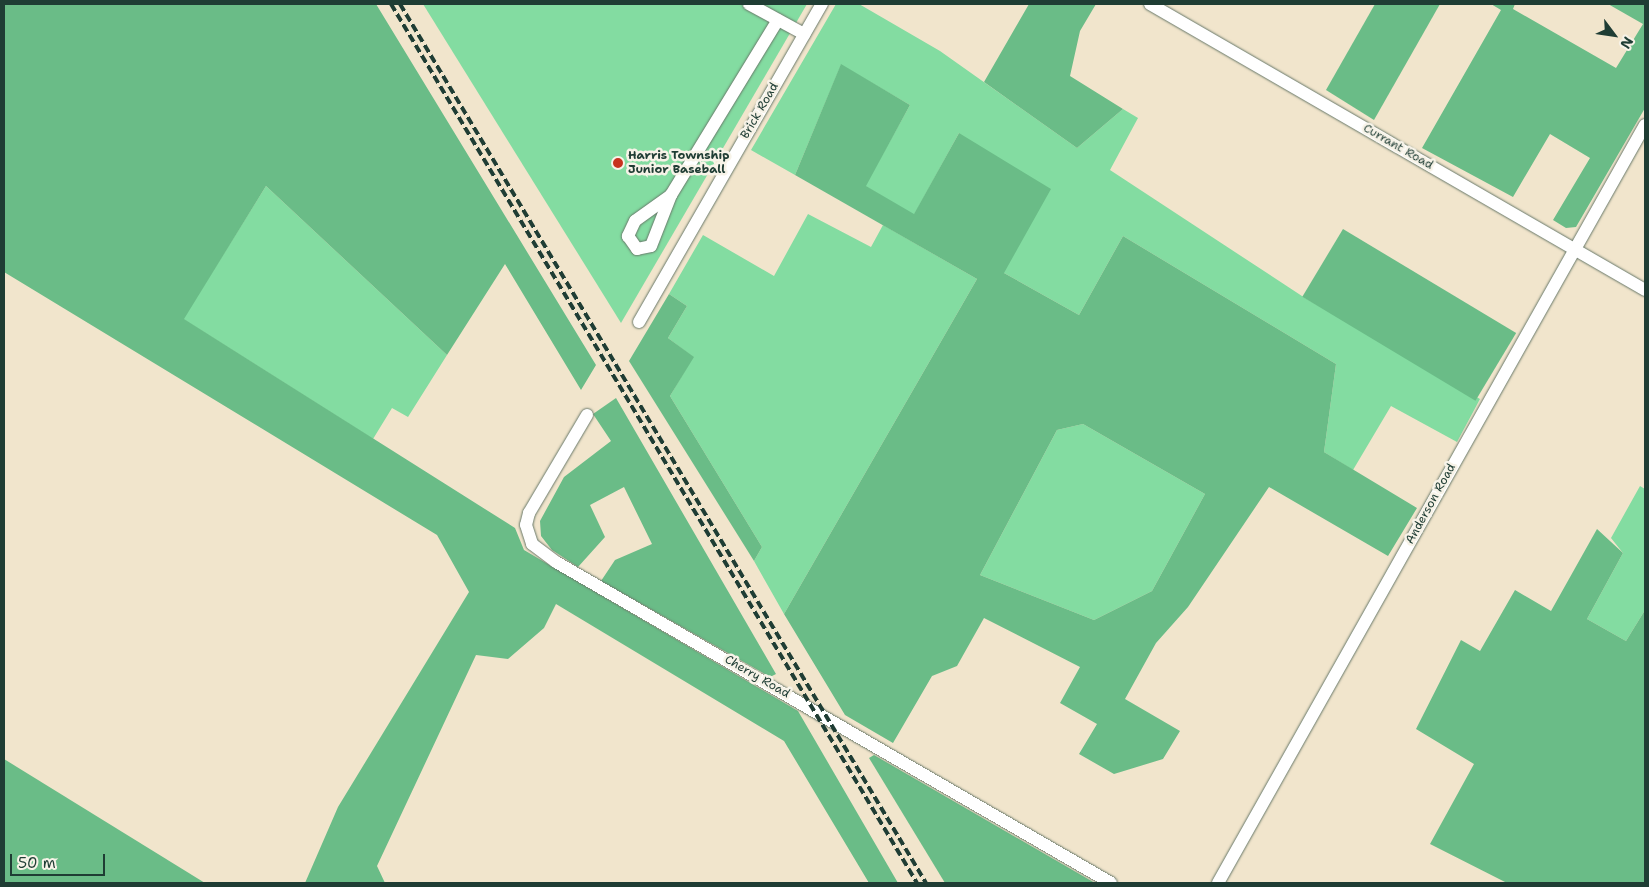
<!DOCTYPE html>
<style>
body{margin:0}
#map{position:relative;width:1649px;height:887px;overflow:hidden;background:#f1e5cc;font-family:"Shantell Sans",sans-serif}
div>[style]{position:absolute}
.green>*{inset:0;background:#83dca1}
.forest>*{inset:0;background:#6abc87;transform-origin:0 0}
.roads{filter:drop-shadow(0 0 1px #687869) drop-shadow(0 0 1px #687869)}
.minor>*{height:12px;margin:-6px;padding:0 6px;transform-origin:6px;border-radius:6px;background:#fff}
.rail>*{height:4px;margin-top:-2px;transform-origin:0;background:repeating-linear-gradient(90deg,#1f3d34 0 8px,transparent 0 12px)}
.dots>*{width:14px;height:14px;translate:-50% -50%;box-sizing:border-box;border:2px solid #f7f3e8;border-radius:50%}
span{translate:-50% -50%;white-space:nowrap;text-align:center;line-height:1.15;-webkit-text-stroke:5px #f7f3e8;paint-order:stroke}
.street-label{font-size:12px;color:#1f3d34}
.poi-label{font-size:12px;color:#1f3d34;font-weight:700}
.left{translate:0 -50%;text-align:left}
.frame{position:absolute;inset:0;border:5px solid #1f3d34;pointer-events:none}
.north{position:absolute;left:1589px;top:10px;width:50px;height:50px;-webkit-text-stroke:4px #f7f3e8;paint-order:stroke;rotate:121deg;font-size:14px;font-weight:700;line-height:20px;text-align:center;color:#1f3d34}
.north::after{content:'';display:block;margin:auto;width:18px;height:22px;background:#1f3d34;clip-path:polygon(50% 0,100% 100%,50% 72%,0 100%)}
.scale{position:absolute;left:10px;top:854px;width:95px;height:22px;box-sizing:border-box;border:2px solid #1f3d34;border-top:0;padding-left:6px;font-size:15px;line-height:18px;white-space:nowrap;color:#1f3d34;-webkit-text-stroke:4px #f7f3e8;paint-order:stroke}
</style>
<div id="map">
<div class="green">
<i style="clip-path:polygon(423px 4px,807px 4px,621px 323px)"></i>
<i style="clip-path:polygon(836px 4px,859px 4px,940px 51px,1077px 148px,1123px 109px,1138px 118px,1110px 170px,1305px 298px,1480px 399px,1457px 442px,1391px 406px,1353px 470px,1324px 452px,1336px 364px,1123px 236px,1079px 315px,1004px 273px,959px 133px,914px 215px,865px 186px,910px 105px,841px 65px,795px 175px,751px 150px)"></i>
<i style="clip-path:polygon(266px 186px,447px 355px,408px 417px,392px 408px,373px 439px,183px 319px)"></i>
<i style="clip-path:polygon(808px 214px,871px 247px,883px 225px,977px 279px,784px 614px,754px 561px,762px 547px,670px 396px,693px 357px,668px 338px,687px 306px,669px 294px,703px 235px,774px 276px)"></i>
<i style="clip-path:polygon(1083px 424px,1205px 494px,1152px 591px,1094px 620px,980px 575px,1057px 430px)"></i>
<i style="clip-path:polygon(1640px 486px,1645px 489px,1645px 610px,1626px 641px,1587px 619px,1623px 553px,1611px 538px)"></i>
</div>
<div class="forest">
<i style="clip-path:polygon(4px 4px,376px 4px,596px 365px,581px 390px,505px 264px,447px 355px,266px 186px,184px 319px,515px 528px,524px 550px,798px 711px,898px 883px,869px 883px,784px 741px,556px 604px,544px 628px,508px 659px,476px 655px,377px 866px,385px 883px,305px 883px,338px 807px,469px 592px,437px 535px,4px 272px)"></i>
<i style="clip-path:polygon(1029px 4px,1096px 4px,1080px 31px,1070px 76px,1123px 109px,1077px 148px,984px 82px)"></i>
<i style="clip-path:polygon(1375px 4px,1440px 4px,1374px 120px,1326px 90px)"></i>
<i style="clip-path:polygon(1491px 4px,1515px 4px,1513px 9px,1616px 68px,1643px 24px,1608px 4px,1645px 4px,1645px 108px,1576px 227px,1566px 228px,1553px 220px,1590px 158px,1550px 134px,1513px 197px,1422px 148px,1501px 10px)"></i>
<i style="clip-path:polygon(evenodd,841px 64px,910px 105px,866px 186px,914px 214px,959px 133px,1051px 189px,1004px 273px,1079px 315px,1123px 236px,1336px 364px,1324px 452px,1417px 508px,1388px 556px,1269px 487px,1188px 607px,1156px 643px,1125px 699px,1180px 731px,1163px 759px,1114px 774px,1079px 754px,1097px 724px,1060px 703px,1080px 667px,984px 618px,957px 666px,932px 676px,893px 743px,845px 715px,784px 614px,977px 279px,795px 175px,841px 64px,1083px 424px,1205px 494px,1152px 591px,1094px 620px,980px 575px,1057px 430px,1083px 424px)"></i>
<i style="left:1343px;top:229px;width:202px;height:79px;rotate:31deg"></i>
<i style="clip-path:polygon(669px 294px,687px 306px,668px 338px,694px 357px,670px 396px,762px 547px,754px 561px,629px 361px)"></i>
<i style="clip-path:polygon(616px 398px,776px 674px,770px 677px,601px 581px,615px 560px,652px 544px,624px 487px,590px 505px,605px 537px,578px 567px,552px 550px,541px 536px,540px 521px,564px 477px,611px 441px,593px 414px)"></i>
<i style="clip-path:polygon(1597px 529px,1623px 553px,1587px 619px,1626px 641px,1645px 610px,1645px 883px,1507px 883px,1430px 844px,1474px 764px,1416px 729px,1461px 640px,1480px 651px,1515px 590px,1551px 611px)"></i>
<i style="clip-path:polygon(874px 755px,1095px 883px,945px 883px,869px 758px)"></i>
<i style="clip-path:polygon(4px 759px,205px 883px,4px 883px)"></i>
</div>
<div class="roads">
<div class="minor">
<i style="left:749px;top:4px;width:63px;rotate:28.6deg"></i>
<i style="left:1150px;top:4px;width:572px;rotate:30.02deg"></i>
<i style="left:671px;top:195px;width:44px;rotate:144.2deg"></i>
<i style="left:635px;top:221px;width:17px;rotate:115deg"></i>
<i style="left:628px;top:236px;width:16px;rotate:55deg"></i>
<i style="left:637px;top:249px;width:14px;rotate:-12deg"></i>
<i style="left:651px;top:246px;width:55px;rotate:-68.6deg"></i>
<i style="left:671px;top:195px;width:205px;rotate:-58.6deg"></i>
<i style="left:639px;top:322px;width:367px;rotate:-60.1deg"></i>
<i style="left:587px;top:415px;width:114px;rotate:120.6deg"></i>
<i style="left:529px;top:513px;width:12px;rotate:104deg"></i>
<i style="left:526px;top:525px;width:20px;rotate:72deg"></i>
<i style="left:532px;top:544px;width:30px;rotate:37deg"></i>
<i style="left:556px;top:562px;width:641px;rotate:30.04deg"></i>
<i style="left:1218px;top:883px;width:870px;rotate:-60.61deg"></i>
</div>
</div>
<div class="rail">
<i style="left:391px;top:4px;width:1024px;rotate:59.1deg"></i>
<i style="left:400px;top:4px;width:1024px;rotate:59.1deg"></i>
</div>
<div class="dots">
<i style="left:618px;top:163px;background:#c8321e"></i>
</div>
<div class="street-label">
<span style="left:760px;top:111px;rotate:-60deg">Brick Road</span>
<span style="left:1398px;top:147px;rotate:30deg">Currant Road</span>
<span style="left:1431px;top:504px;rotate:-61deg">Anderson Road</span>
<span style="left:757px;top:677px;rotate:30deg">Cherry Road</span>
</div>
<div class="poi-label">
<span class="left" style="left:628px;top:163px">Harris Township<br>Junior Baseball</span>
</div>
<div class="frame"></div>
<div class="north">N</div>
<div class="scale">50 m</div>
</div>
